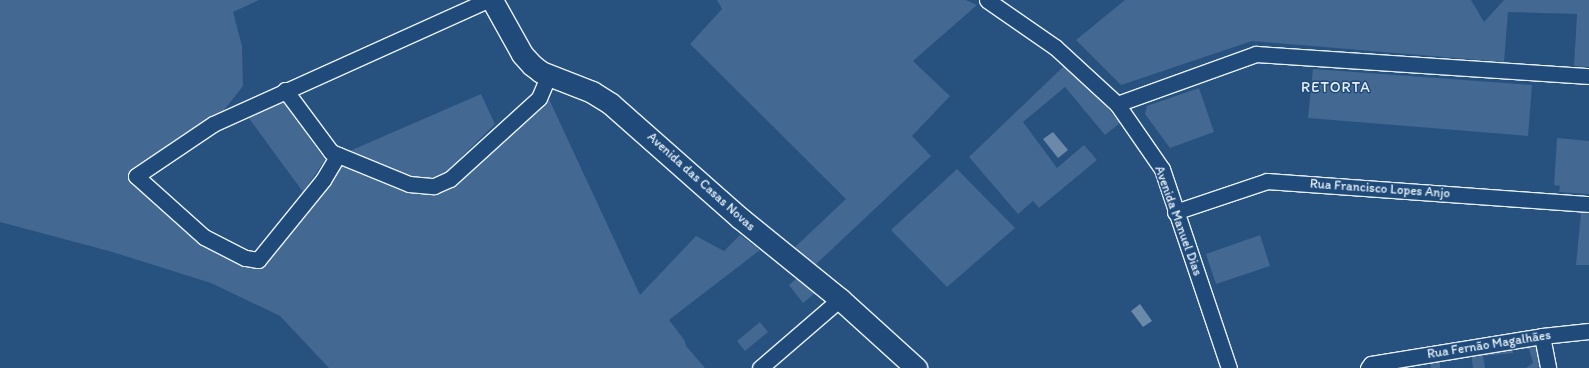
<!DOCTYPE html>
<html>
<head>
<meta charset="utf-8">
<style>
	body { margin:0 }
	#map { position:relative; width:1589px; height:368px; overflow:hidden; background:#27517f; font-family:Itim,sans-serif }
	div>[style] { position:absolute }
	.green>* { inset:0; background:#436891 }
	.water>* { inset:0; background:#6b8aaa }
	.roads { filter:drop-shadow(1px 0 #e8f1f8) drop-shadow(-1px 0 #e8f1f8) drop-shadow(0 1px #e8f1f8) drop-shadow(0 -1px #e8f1f8) }
	.street>* { height:15px; margin:-7.5px; padding:0 7.5px; transform-origin:7.5px; border-radius:7.5px; background:#1f4a7a }
	.secondary>* { height:21px; margin:-10.5px; padding:0 10.5px; transform-origin:10.5px; border-radius:10.5px; background:#1f4a7a }
	span { translate:-50% -50%; white-space:nowrap; text-align:center; line-height:1.15; -webkit-text-stroke:3px #1f4a7a; paint-order:stroke }
	.street-label { font-size:13px; color:#e8f1f8 }
	.quarter-label { font-size:15px; color:#e8f1f8; letter-spacing:1px }
</style>
</head>
<body>
<div id="map">
	<div class="green">
		<i style="clip-path:polygon(0 0,259px 0,233px 12px,242px 46px,243px 86px,213px 124px,136px 176px,204px 237px,258px 260px,338px 155px,409px 184px,454px 176px,548px 97px,640px 295px,696px 236px,724px 251px,740px 235px,760px 250px,669px 320px,685px 341px,686px 346px,705px 368px,329px 368px,280px 316px,211px 283px,109px 251px,0 222px)"></i>
		<i style="clip-path:polygon(717px 0,966px 0,977px 5px,913px 61px,950px 96px,912px 136px,931px 156px,813px 267px,795px 247px,846px 199px,690px 44px,722px 9px)"></i>
		<i style="clip-path:polygon(1125px 0,1471px 0,1484px 22px,1504px 0,1589px 0,1589px 67px,1574px 66px,1577px 14px,1508px 12px,1504px 62px,1252px 41px,1121px 85px,1076px 40px)"></i>
		<i style="clip-path:polygon(1064px 66px,1096px 94px,1120px 123px,1105px 135px,1065px 87px,1023px 122px,1057px 168px,1084px 145px,1097px 160px,1039px 208px,1033px 201px,1018px 214px,969px 157px)"></i>
		<i style="clip-path:polygon(1313px 69px,1532px 85px,1528px 136px,1308px 118px)"></i>
		<i style="clip-path:polygon(1199px 88px,1214px 132px,1170px 148px,1145px 114px,1147px 106px)"></i>
		<i style="clip-path:polygon(481px 94px,495px 124px,445px 173px,431px 178px,409px 176px,345px 153px)"></i>
		<i style="clip-path:polygon(281px 98px,325px 160px,303px 192px,245px 113px)"></i>
		<i style="clip-path:polygon(1557px 138px,1589px 141px,1589px 194px,1559px 192px,1560px 186px,1554px 185px)"></i>
		<i style="clip-path:polygon(957px 169px,1015px 228px,947px 287px,891px 230px)"></i>
		<i style="clip-path:polygon(1581px 213px,1589px 213px,1589px 265px,1576px 265px)"></i>
		<i style="clip-path:polygon(1260px 235px,1270px 266px,1216px 284px,1206px 254px)"></i>
		<i style="clip-path:polygon(797px 278px,815px 293px,803px 303px,789px 285px)"></i>
		<i style="clip-path:polygon(760px 322px,768px 332px,745px 351px,737px 341px)"></i>
		<i style="clip-path:polygon(1528px 344px,1536px 348px,1540px 366px,1537px 368px,1526px 368px,1533px 363px,1529px 349px,1526px 349px,1525px 345px)"></i>
		<i style="clip-path:polygon(1512px 347px,1513px 353px,1483px 356px,1485px 368px,1473px 368px,1471px 353px)"></i>
		<i style="clip-path:polygon(1459px 355px,1459px 360px,1440px 362px,1440px 368px,1431px 368px,1430px 360px)"></i>
	</div>
	<div class="water">
		<i style="clip-path:polygon(1053px 132px,1068px 150px,1058px 158px,1043px 139px)"></i>
		<i style="clip-path:polygon(1140px 304px,1152px 321px,1143px 327px,1131px 311px)"></i>
	</div>
	<div class="roads">
		<div class="street">
			<i style="left:987px;top:0;width:83px;rotate:34.7deg"></i>
			<i style="left:1055px;top:47px;width:84px;rotate:42.6deg"></i>
			<i style="left:1117px;top:104px;width:79px;rotate:55.3deg"></i>
			<i style="left:1162px;top:169px;width:210px;rotate:71.4deg"></i>
			<i style="left:285px;top:90px;width:77px;rotate:53.4deg"></i>
			<i style="left:331px;top:152px;width:84px;rotate:22.3deg"></i>
			<i style="left:409px;top:184px;width:25px;rotate:5deg"></i>
			<i style="left:434px;top:186px;width:17px;rotate:-24deg"></i>
			<i style="left:450px;top:179px;width:120px;rotate:-42.3deg"></i>
			<i style="left:539px;top:98px;width:25px;rotate:-67deg"></i>
			<i style="left:1117px;top:104px;width:148px;rotate:-19.8deg"></i>
			<i style="left:1256px;top:54px;width:334px;rotate:3.8deg"></i>
			<i style="left:338px;top:155px;width:29px;rotate:121deg"></i>
			<i style="left:323px;top:180px;width:103px;rotate:129.1deg"></i>
			<i style="left:258px;top:260px;width:13px;rotate:-171deg"></i>
			<i style="left:245px;top:258px;width:46px;rotate:-152.9deg"></i>
			<i style="left:204px;top:237px;width:91px;rotate:-138.1deg"></i>
			<i style="left:136px;top:176px;width:93px;rotate:-34deg"></i>
			<i style="left:213px;top:124px;width:302px;rotate:-24.3deg"></i>
			<i style="left:1175px;top:212px;width:97px;rotate:-18.6deg"></i>
			<i style="left:1267px;top:181px;width:323px;rotate:4.1deg"></i>
			<i style="left:1542px;top:336px;width:33px;rotate:79deg"></i>
			<i style="left:760px;top:368px;width:106px;rotate:-40.8deg"></i>
			<i style="left:1368px;top:368px;width:5px;rotate:-53deg"></i>
			<i style="left:1371px;top:364px;width:173px;rotate:-9.3deg"></i>
			<i style="left:1542px;top:336px;width:47px;rotate:-6.1deg"></i>
		</div>
		<div class="secondary">
			<i style="left:492px;top:0;width:62px;rotate:60.9deg"></i>
			<i style="left:522px;top:54px;width:15px;rotate:48deg"></i>
			<i style="left:532px;top:65px;width:11px;rotate:38deg"></i>
			<i style="left:541px;top:72px;width:55px;rotate:21.4deg"></i>
			<i style="left:592px;top:92px;width:22px;rotate:32deg"></i>
			<i style="left:611px;top:104px;width:172px;rotate:41.5deg"></i>
			<i style="left:740px;top:218px;width:129px;rotate:39deg"></i>
			<i style="left:840px;top:299px;width:103px;rotate:42.2deg"></i>
		</div>
	</div>
	<div class="street-label">
		<span style="left:701px;top:182px;rotate:42deg">Avenida das Casas Novas</span>
		<span style="left:1380px;top:189px;rotate:4deg">Rua Francisco Lopes Anjo</span>
		<span style="left:1178px;top:221px;rotate:70deg">Avenida Manuel Dias</span>
		<span style="left:1489px;top:345px;rotate:-9deg">Rua Fernão Magalhães</span>
	</div>
	<div class="quarter-label">
		<span style="left:1336px;top:88px">RETORTA</span>
	</div>
</div>
</body>
</html>
